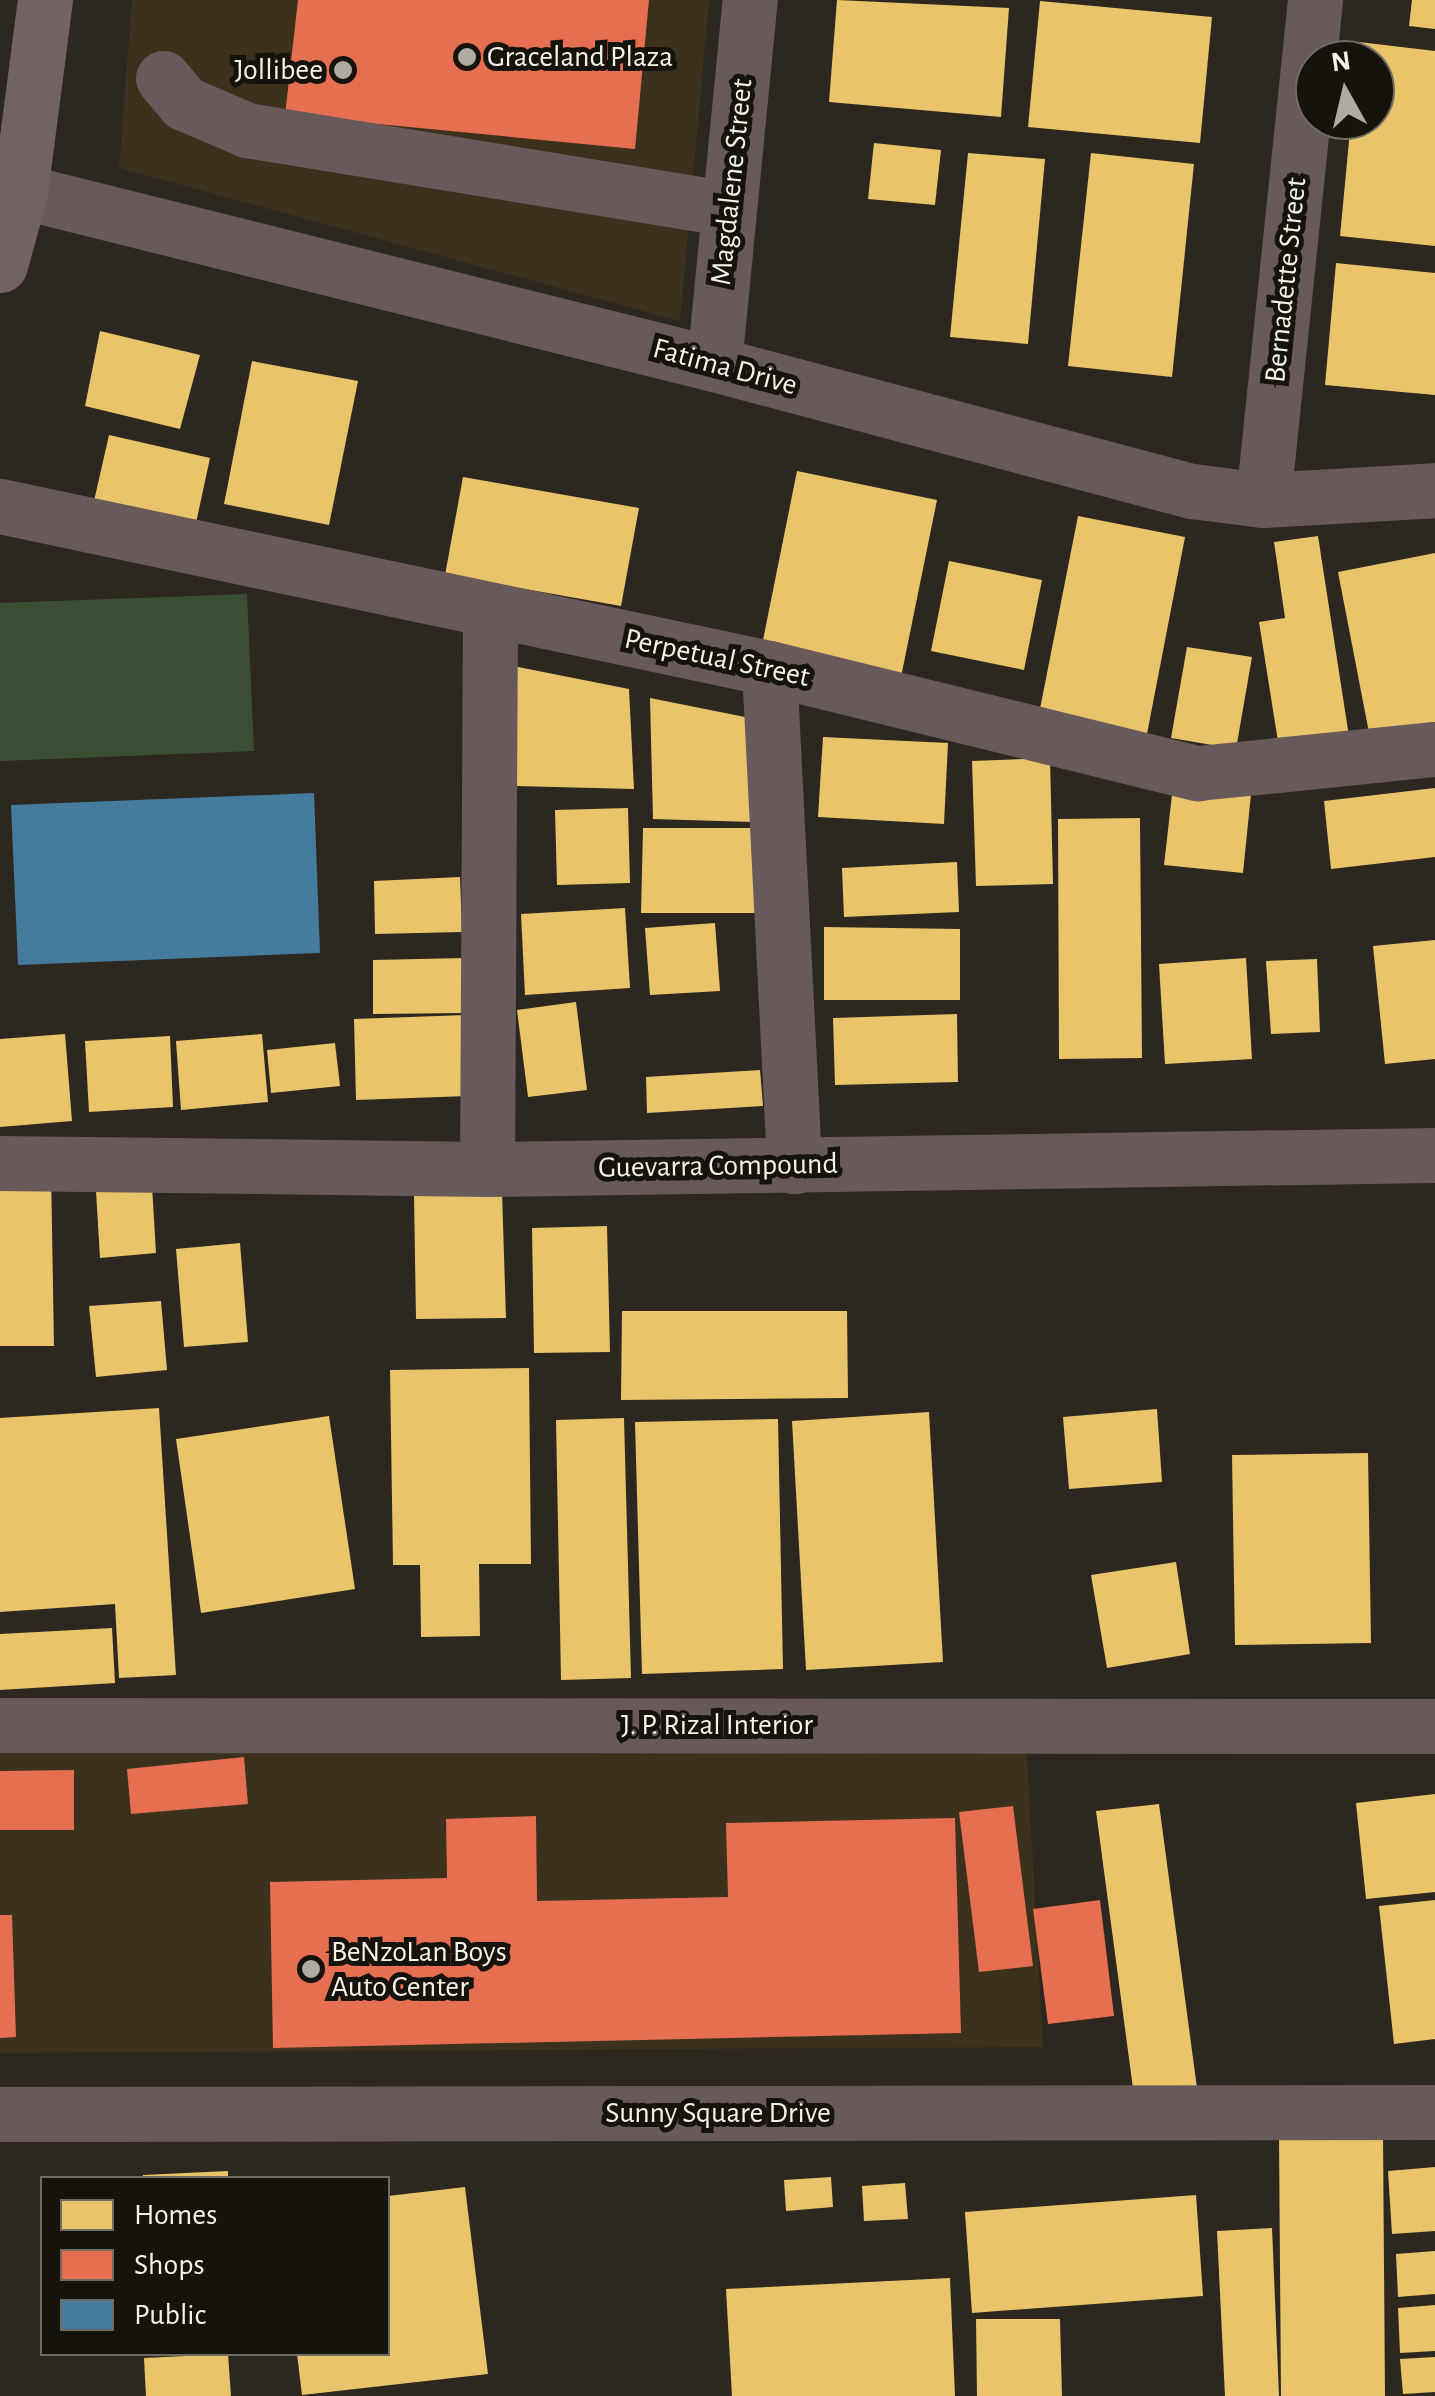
<!DOCTYPE html>
<html>
<head>
<meta charset="utf-8">
<style>
	body { margin:0 }
	#map { position:relative; width:1435px; height:2396px; overflow:hidden; background:#2c2820; font-family:"Alegreya Sans",sans-serif }
	div>[style] { position:absolute }
	.built>* { inset:0; background:#3b311d }
	.green>* { inset:0; background:#3b4e34 }
	.homes>* { inset:0; background:#e9c46a }
	.shops>* { inset:0; background:#e76f51 }
	.public>* { inset:0; background:#457b9d }
	.minor>* { height:55px; margin:-27.5px; padding:0 27.5px; transform-origin:27.5px; border-radius:27.5px; background:#685a5b }
	.major>* { height:55px; margin:-27.5px; padding:0 27.5px; transform-origin:27.5px; border-radius:27.5px; background:#736264 }
	.dots>* { width:28px; height:28px; translate:-50% -50%; box-sizing:border-box; border:5px solid #16130c; border-radius:50% }
	span { translate:-50% -50%; white-space:nowrap; text-align:center; line-height:1.15; -webkit-text-stroke:10px #16130c; paint-order:stroke }
	.poi-label { font-size:30px; color:#f6f1e8 }
	.left { translate:0 -50%; text-align:left }
	.right { translate:-100% -50%; text-align:right }
	.street-label { font-size:30px; color:#f6f1e8 }
	.legend { position:absolute; left:40px; top:2176px; width:350px; height:180px; box-sizing:border-box; background:#16130c; border:2px solid #706c64; margin:0; padding:12px 18px; list-style:none; font-size:30px; color:#f6f1e8 }
	.legend li { display:flex; align-items:center; gap:20px; height:50px }
	.legend b { width:50px; border:2px solid #706c64 }
	.north { position:absolute; left:1295px; top:40px; width:100px; height:100px; box-sizing:border-box; background:#16130c; border:2px solid #706c64; border-radius:50%; rotate:352deg; font-size:28px; font-weight:700; line-height:40px; text-align:center; color:#f6f1e8 }
	.north::after { content:''; display:block; margin:auto; width:35px; height:45px; background:#afaba2; clip-path:polygon(50% 0,100% 100%,50% 72%,0 100%) }
</style>
</head>
<body>
<div id="map">
	<div class="built">
		<i style="clip-path:polygon(132px 0,709px 0,680px 321px,119px 168px)"></i>
		<i style="clip-path:polygon(1026px 1739px,1043px 2047px,0 2053px,0 1750px)"></i>
	</div>
	<div class="green">
		<i style="clip-path:polygon(247px 594px,254px 751px,0 761px,0 603px)"></i>
	</div>
	<div class="homes">
		<i style="clip-path:polygon(837px 0,1009px 8px,1001px 117px,829px 102px)"></i>
		<i style="clip-path:polygon(1412px 0,1435px 0,1435px 29px,1409px 26px)"></i>
		<i style="clip-path:polygon(1040px 1px,1212px 17px,1200px 143px,1028px 127px)"></i>
		<i style="clip-path:polygon(1359px 42px,1435px 51px,1435px 246px,1340px 236px,1351px 120px,1375px 120px,1375px 60px,1357px 60px)"></i>
		<i style="clip-path:polygon(874px 143px,941px 150px,935px 205px,868px 199px)"></i>
		<i style="clip-path:polygon(968px 153px,1045px 159px,1028px 344px,950px 337px)"></i>
		<i style="clip-path:polygon(1091px 153px,1194px 164px,1172px 377px,1068px 366px)"></i>
		<i style="clip-path:polygon(1336px 263px,1435px 273px,1435px 395px,1325px 385px)"></i>
		<i style="clip-path:polygon(100px 331px,200px 355px,180px 429px,85px 406px)"></i>
		<i style="clip-path:polygon(252px 361px,358px 381px,329px 525px,224px 504px)"></i>
		<i style="clip-path:polygon(109px 435px,210px 458px,196px 523px,94px 501px)"></i>
		<i style="clip-path:polygon(797px 471px,937px 500px,900px 682px,760px 655px)"></i>
		<i style="clip-path:polygon(463px 477px,639px 508px,621px 606px,445px 575px)"></i>
		<i style="clip-path:polygon(1078px 516px,1185px 537px,1146px 739px,1038px 719px)"></i>
		<i style="clip-path:polygon(1318px 536px,1350px 743px,1280px 754px,1259px 622px,1285px 618px,1274px 542px)"></i>
		<i style="clip-path:polygon(1435px 553px,1435px 731px,1371px 743px,1338px 572px)"></i>
		<i style="clip-path:polygon(949px 561px,1042px 580px,1024px 670px,931px 651px)"></i>
		<i style="clip-path:polygon(1187px 647px,1252px 657px,1236px 749px,1171px 738px)"></i>
		<i style="clip-path:polygon(513px 666px,629px 689px,634px 789px,515px 786px)"></i>
		<i style="clip-path:polygon(650px 698px,745px 717px,753px 822px,653px 819px)"></i>
		<i style="clip-path:polygon(823px 737px,948px 743px,944px 824px,818px 817px)"></i>
		<i style="clip-path:polygon(1050px 758px,1053px 884px,976px 886px,972px 761px)"></i>
		<i style="clip-path:polygon(1173px 786px,1251px 794px,1243px 873px,1164px 865px)"></i>
		<i style="clip-path:polygon(1435px 788px,1435px 857px,1331px 869px,1324px 801px)"></i>
		<i style="clip-path:polygon(628px 808px,630px 883px,557px 885px,555px 810px)"></i>
		<i style="clip-path:polygon(1140px 818px,1142px 1058px,1059px 1059px,1058px 819px)"></i>
		<i style="clip-path:polygon(643px 828px,760px 828px,759px 913px,641px 913px)"></i>
		<i style="clip-path:polygon(957px 862px,959px 912px,844px 917px,842px 868px)"></i>
		<i style="clip-path:polygon(460px 877px,462px 932px,375px 934px,374px 881px)"></i>
		<i style="clip-path:polygon(625px 908px,630px 988px,525px 995px,521px 914px)"></i>
		<i style="clip-path:polygon(715px 923px,720px 991px,650px 995px,645px 928px)"></i>
		<i style="clip-path:polygon(824px 927px,960px 929px,960px 1000px,824px 1000px)"></i>
		<i style="clip-path:polygon(1435px 940px,1435px 1059px,1385px 1064px,1373px 946px)"></i>
		<i style="clip-path:polygon(464px 958px,465px 1013px,373px 1014px,373px 960px)"></i>
		<i style="clip-path:polygon(1246px 958px,1252px 1059px,1165px 1064px,1159px 964px)"></i>
		<i style="clip-path:polygon(1317px 959px,1320px 1032px,1271px 1034px,1266px 961px)"></i>
		<i style="clip-path:polygon(576px 1002px,587px 1090px,528px 1097px,517px 1010px)"></i>
		<i style="clip-path:polygon(957px 1014px,958px 1082px,835px 1085px,833px 1018px)"></i>
		<i style="clip-path:polygon(466px 1015px,468px 1096px,356px 1100px,354px 1019px)"></i>
		<i style="clip-path:polygon(65px 1034px,72px 1121px,0 1127px,0 1039px)"></i>
		<i style="clip-path:polygon(262px 1034px,268px 1102px,181px 1110px,176px 1041px)"></i>
		<i style="clip-path:polygon(170px 1036px,173px 1107px,89px 1112px,85px 1041px)"></i>
		<i style="clip-path:polygon(335px 1043px,340px 1086px,271px 1093px,267px 1050px)"></i>
		<i style="clip-path:polygon(760px 1070px,763px 1106px,647px 1113px,646px 1077px)"></i>
		<i style="clip-path:polygon(51px 1169px,54px 1346px,0 1346px,0 1170px)"></i>
		<i style="clip-path:polygon(152px 1185px,156px 1253px,100px 1258px,96px 1191px)"></i>
		<i style="clip-path:polygon(502px 1192px,506px 1318px,416px 1319px,414px 1195px)"></i>
		<i style="clip-path:polygon(607px 1226px,610px 1352px,534px 1353px,532px 1228px)"></i>
		<i style="clip-path:polygon(240px 1243px,248px 1342px,184px 1347px,176px 1249px)"></i>
		<i style="clip-path:polygon(161px 1301px,167px 1370px,96px 1377px,89px 1306px)"></i>
		<i style="clip-path:polygon(622px 1311px,847px 1311px,848px 1398px,621px 1400px)"></i>
		<i style="clip-path:polygon(529px 1368px,531px 1564px,479px 1564px,480px 1636px,421px 1637px,420px 1565px,393px 1565px,390px 1370px)"></i>
		<i style="clip-path:polygon(159px 1408px,176px 1675px,119px 1678px,115px 1604px,0 1612px,0 1418px)"></i>
		<i style="clip-path:polygon(1157px 1409px,1162px 1482px,1069px 1489px,1063px 1417px)"></i>
		<i style="clip-path:polygon(929px 1412px,943px 1662px,806px 1670px,792px 1421px)"></i>
		<i style="clip-path:polygon(329px 1416px,355px 1589px,201px 1613px,176px 1439px)"></i>
		<i style="clip-path:polygon(624px 1418px,631px 1678px,561px 1680px,556px 1420px)"></i>
		<i style="clip-path:polygon(778px 1419px,783px 1669px,642px 1674px,635px 1422px)"></i>
		<i style="clip-path:polygon(1368px 1453px,1371px 1643px,1235px 1645px,1232px 1455px)"></i>
		<i style="clip-path:polygon(1176px 1562px,1190px 1654px,1107px 1668px,1091px 1575px)"></i>
		<i style="clip-path:polygon(112px 1628px,115px 1683px,0 1690px,0 1634px)"></i>
		<i style="clip-path:polygon(1435px 1794px,1435px 1892px,1366px 1899px,1356px 1803px)"></i>
		<i style="clip-path:polygon(1159px 1804px,1197px 2088px,1134px 2096px,1096px 1811px)"></i>
		<i style="clip-path:polygon(1435px 1900px,1435px 2039px,1394px 2044px,1379px 1906px)"></i>
		<i style="clip-path:polygon(1383px 2136px,1385px 2396px,1281px 2396px,1279px 2137px)"></i>
		<i style="clip-path:polygon(1435px 2167px,1435px 2231px,1392px 2234px,1388px 2171px)"></i>
		<i style="clip-path:polygon(228px 2171px,228px 2178px,143px 2178px,143px 2175px)"></i>
		<i style="clip-path:polygon(831px 2177px,833px 2207px,786px 2211px,784px 2180px)"></i>
		<i style="clip-path:polygon(905px 2183px,908px 2219px,864px 2221px,862px 2186px)"></i>
		<i style="clip-path:polygon(465px 2187px,488px 2374px,302px 2395px,297px 2354px,388px 2354px,388px 2196px)"></i>
		<i style="clip-path:polygon(1196px 2195px,1203px 2296px,972px 2313px,965px 2212px)"></i>
		<i style="clip-path:polygon(1272px 2228px,1279px 2396px,1225px 2396px,1217px 2231px)"></i>
		<i style="clip-path:polygon(1435px 2251px,1435px 2294px,1398px 2297px,1396px 2254px)"></i>
		<i style="clip-path:polygon(950px 2278px,955px 2396px,732px 2396px,726px 2289px)"></i>
		<i style="clip-path:polygon(1435px 2305px,1435px 2351px,1400px 2353px,1398px 2308px)"></i>
		<i style="clip-path:polygon(976px 2319px,1060px 2319px,1062px 2396px,977px 2396px)"></i>
		<i style="clip-path:polygon(228px 2354px,231px 2396px,146px 2396px,144px 2358px)"></i>
		<i style="clip-path:polygon(1435px 2357px,1435px 2392px,1403px 2394px,1400px 2359px)"></i>
	</div>
	<div class="shops">
		<i style="clip-path:polygon(298px 0,649px 0,635px 149px,285px 115px)"></i>
		<i style="clip-path:polygon(244px 1757px,248px 1804px,131px 1814px,127px 1769px)"></i>
		<i style="clip-path:polygon(74px 1770px,74px 1830px,0 1830px,0 1771px)"></i>
		<i style="clip-path:polygon(1013px 1806px,1033px 1966px,979px 1972px,959px 1812px)"></i>
		<i style="clip-path:polygon(536px 1816px,537px 1901px,728px 1897px,726px 1823px,955px 1818px,961px 2033px,273px 2048px,270px 1882px,447px 1878px,446px 1819px)"></i>
		<i style="clip-path:polygon(1100px 1900px,1114px 2016px,1048px 2024px,1033px 1909px)"></i>
		<i style="clip-path:polygon(0 1915px,12px 1915px,16px 2037px,0 2038px)"></i>
	</div>
	<div class="public">
		<i style="clip-path:polygon(314px 793px,320px 953px,18px 965px,11px 805px)"></i>
	</div>
	<div class="minor">
		<i style="left:163px;top:78px;width:33px;rotate:50deg"></i>
		<i style="left:184px;top:103px;width:69px;rotate:23.2deg"></i>
		<i style="left:247px;top:130px;width:487px;rotate:9.3deg"></i>
		<i style="left:0;top:186px;width:736px;rotate:14deg"></i>
		<i style="left:714px;top:364px;width:495px;rotate:14.9deg"></i>
		<i style="left:1192px;top:491px;width:72px;rotate:7.2deg"></i>
		<i style="left:1263px;top:500px;width:172px;rotate:-3.3deg"></i>
		<i style="left:714px;top:364px;width:366px;rotate:-84.4deg"></i>
		<i style="left:1263px;top:500px;width:503px;rotate:-84.06deg"></i>
		<i style="left:0;top:506px;width:786px;rotate:11.9deg"></i>
		<i style="left:769px;top:668px;width:442px;rotate:13.8deg"></i>
		<i style="left:1198px;top:773px;width:238px;rotate:-5.8deg"></i>
		<i style="left:769px;top:668px;width:499px;rotate:87.1deg"></i>
		<i style="left:0;top:1163px;width:487px;rotate:0.7deg"></i>
		<i style="left:487px;top:1169px;width:948px;rotate:-0.85deg"></i>
		<i style="left:487px;top:1169px;width:558px;rotate:-89.69deg"></i>
		<i style="left:0;top:1725px;width:1435px;rotate:0.04deg"></i>
		<i style="left:0;top:2114px;width:1435px;rotate:-0.08deg"></i>
	</div>
	<div class="major">
		<i style="left:0;top:265px;width:76px;rotate:-74.7deg"></i>
		<i style="left:20px;top:192px;width:194px;rotate:-82.6deg"></i>
	</div>
	<div class="dots">
		<i style="left:467px;top:57px;background:#afaba2"></i>
		<i style="left:343px;top:70px;background:#afaba2"></i>
		<i style="left:311px;top:1969px;background:#afaba2"></i>
	</div>
	<div class="poi-label">
		<span class="left" style="left:487px;top:57px">Graceland Plaza</span>
		<span class="right" style="left:323px;top:70px">Jollibee</span>
		<span class="left" style="left:331px;top:1969px">BeNzoLan Boys<br>Auto Center</span>
	</div>
	<div class="street-label">
		<span style="left:732px;top:182px;rotate:-84deg">Magdalene Street</span>
		<span style="left:1286px;top:280px;rotate:-84deg">Bernadette Street</span>
		<span style="left:725px;top:367px;rotate:15deg">Fatima Drive</span>
		<span style="left:717px;top:658px;rotate:12deg">Perpetual Street</span>
		<span style="left:718px;top:1166px;rotate:-1deg">Guevarra Compound</span>
		<span style="left:717px;top:1725px">J. P. Rizal Interior</span>
		<span style="left:718px;top:2113px">Sunny Square Drive</span>
	</div>
	<ul class="legend">
	<li><b style="height:28px;background:#e9c46a"></b>Homes</li>
	<li><b style="height:28px;background:#e76f51"></b>Shops</li>
	<li><b style="height:28px;background:#457b9d"></b>Public</li>
	</ul>
	<div class="north">N</div>
</div>
</body>
</html>
